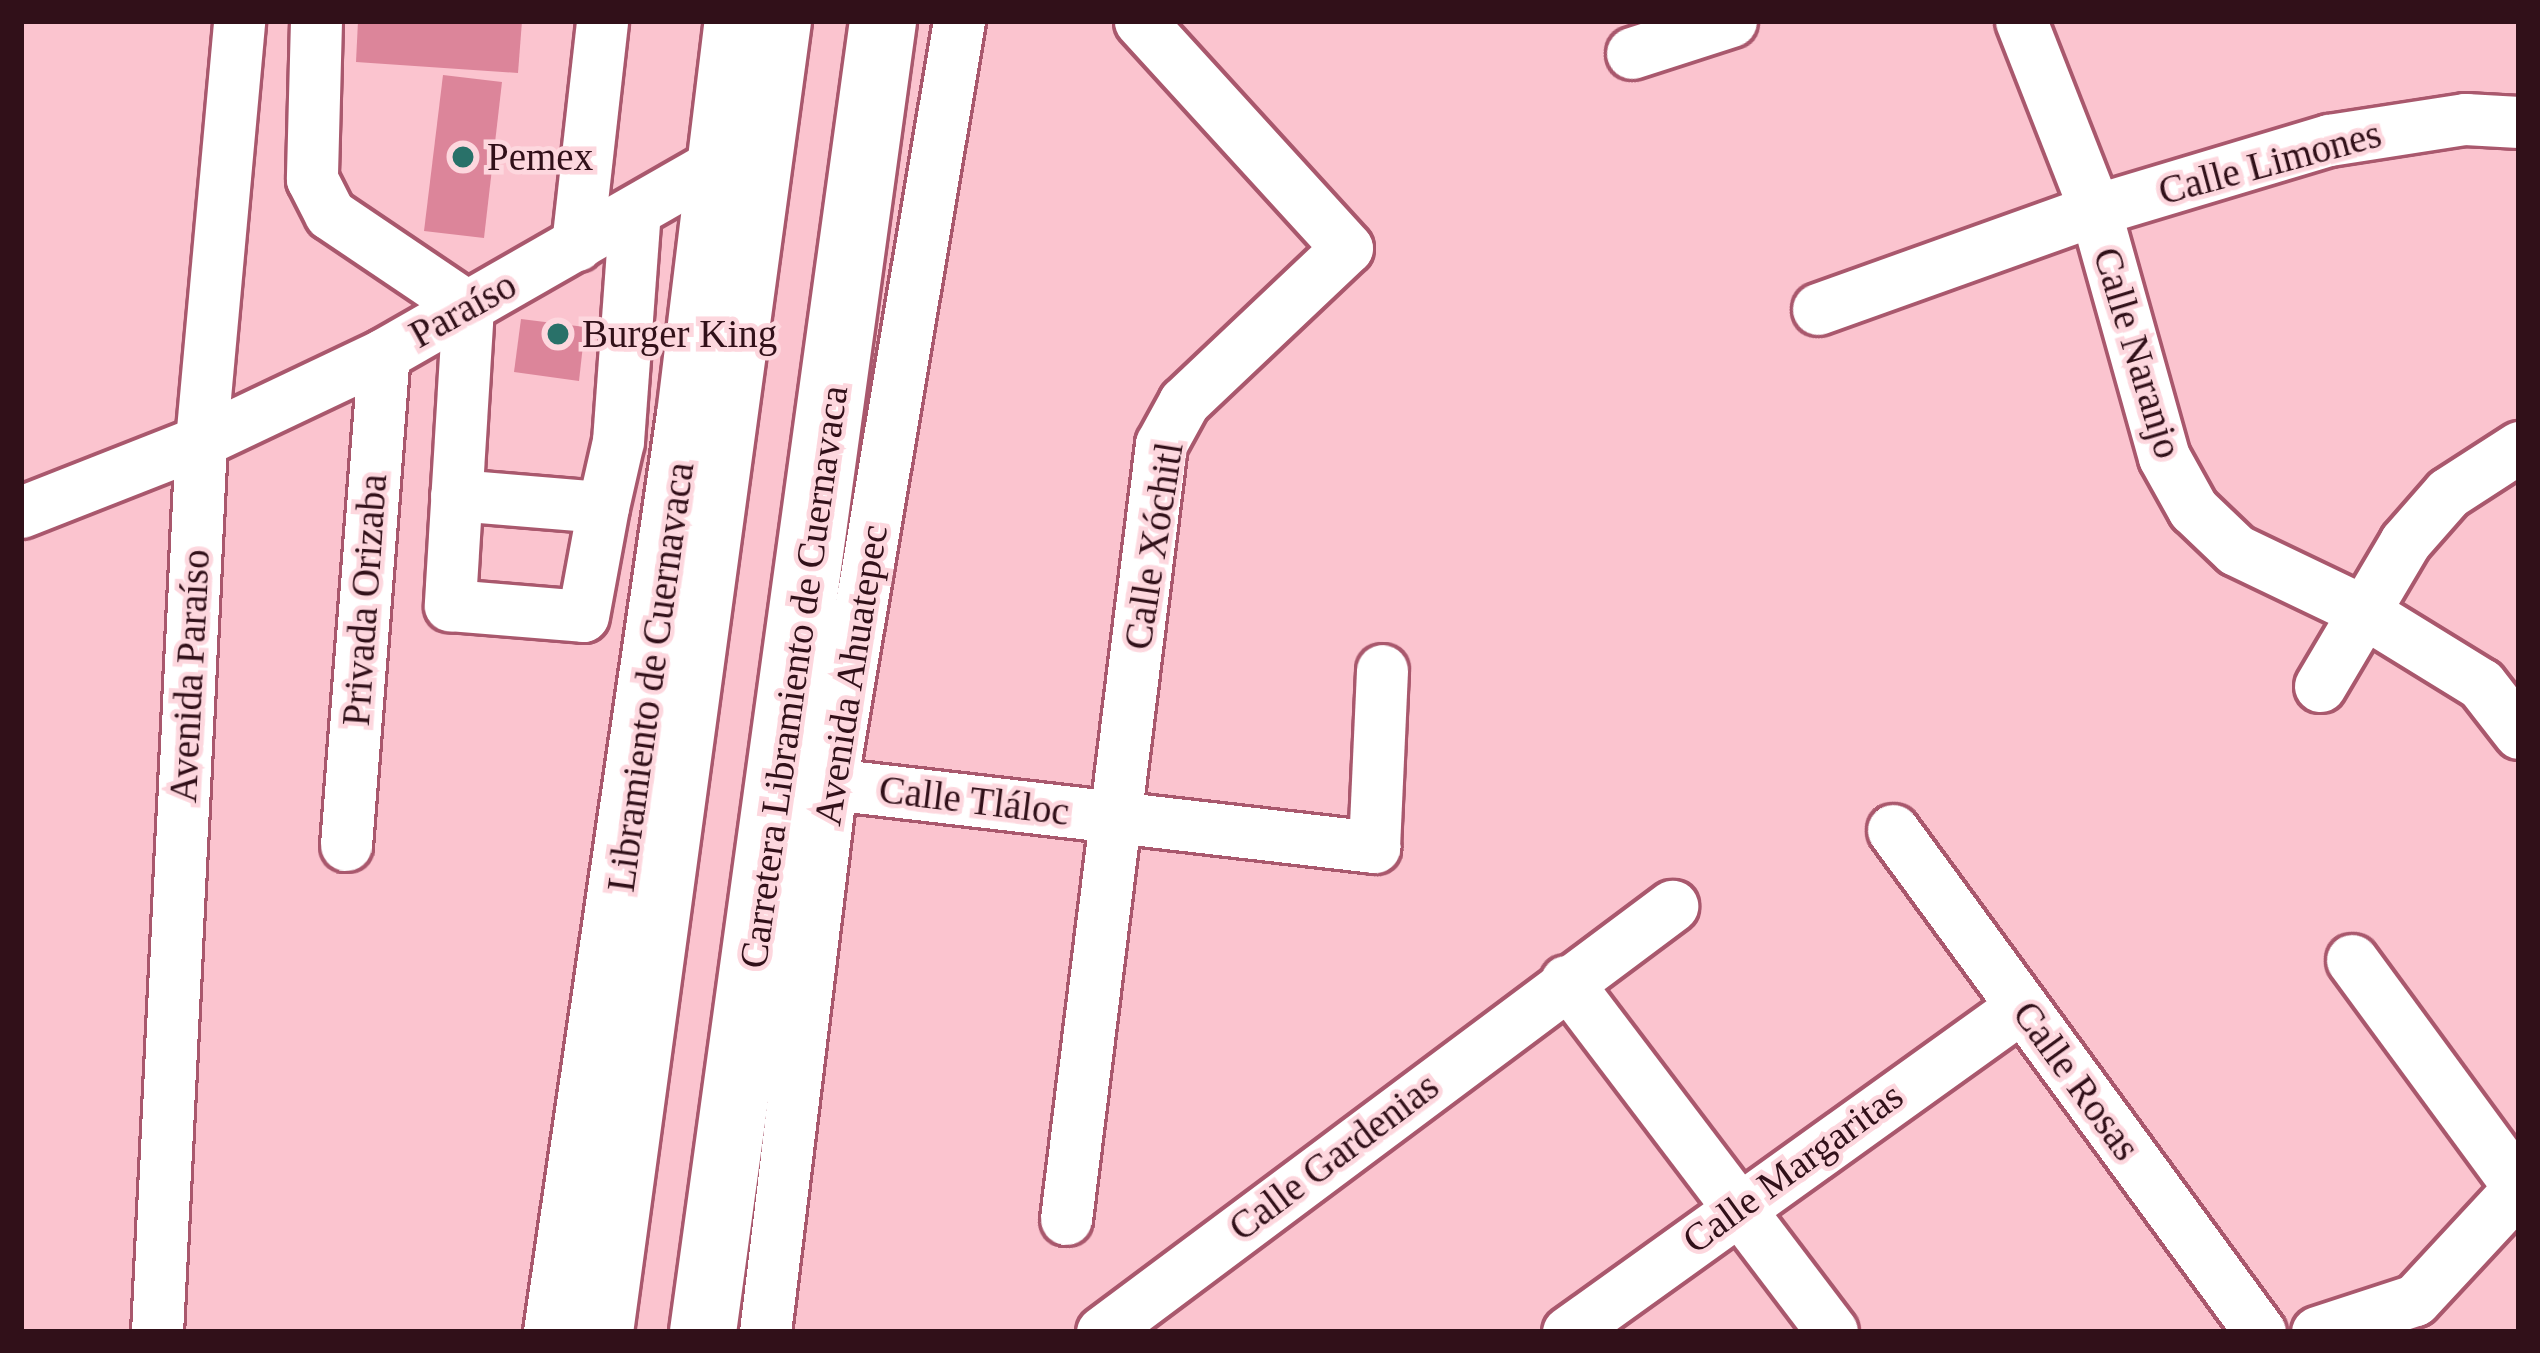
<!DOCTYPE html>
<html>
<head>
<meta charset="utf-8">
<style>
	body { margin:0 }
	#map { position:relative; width:2540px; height:1353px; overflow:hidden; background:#fbc4cf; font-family:"Times New Roman",serif }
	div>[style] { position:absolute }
	.building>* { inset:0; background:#dc859a }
	.roads { filter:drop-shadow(3px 0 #a9586d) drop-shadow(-3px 0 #a9586d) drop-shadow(0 3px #a9586d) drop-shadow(0 -3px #a9586d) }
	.minor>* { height:51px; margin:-25.5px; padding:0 25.5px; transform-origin:25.5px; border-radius:25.5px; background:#fff }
	.major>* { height:63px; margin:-31.5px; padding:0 31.5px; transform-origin:31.5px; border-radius:31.5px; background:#fff }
	.highway>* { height:66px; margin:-33px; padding:0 33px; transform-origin:33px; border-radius:33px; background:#fff }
	.dots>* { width:33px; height:33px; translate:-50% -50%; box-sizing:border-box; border:6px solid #fdd7de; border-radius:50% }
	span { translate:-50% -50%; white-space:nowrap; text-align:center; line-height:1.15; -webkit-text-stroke:9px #fdd7de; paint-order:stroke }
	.poi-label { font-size:39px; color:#311019 }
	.left { translate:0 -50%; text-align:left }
	.street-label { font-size:39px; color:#311019 }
	.frame { position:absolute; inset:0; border:24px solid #311019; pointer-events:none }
</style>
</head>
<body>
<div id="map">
	<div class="building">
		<i style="clip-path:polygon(358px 21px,522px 21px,518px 73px,356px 62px)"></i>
		<i style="clip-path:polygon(443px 75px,502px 82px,484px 238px,424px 231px)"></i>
		<i style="clip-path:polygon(521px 319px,585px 327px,579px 381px,514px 372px)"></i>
	</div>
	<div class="roads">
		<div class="minor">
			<i style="left:316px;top:21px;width:158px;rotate:91.5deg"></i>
			<i style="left:312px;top:179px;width:39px;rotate:63deg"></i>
			<i style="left:330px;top:214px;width:166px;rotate:34deg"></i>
			<i style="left:468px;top:307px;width:299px;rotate:93.5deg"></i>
			<i style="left:450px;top:605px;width:133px;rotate:4.7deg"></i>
			<i style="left:583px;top:616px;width:111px;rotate:-79.6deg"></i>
			<i style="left:2021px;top:21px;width:203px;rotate:68.6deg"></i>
			<i style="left:2095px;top:210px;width:256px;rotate:74.4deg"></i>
			<i style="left:2164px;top:457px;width:60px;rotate:60.9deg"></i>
			<i style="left:2193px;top:509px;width:59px;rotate:43.6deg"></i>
			<i style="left:2236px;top:550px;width:136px;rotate:25.6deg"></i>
			<i style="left:2359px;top:609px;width:143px;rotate:31.6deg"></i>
			<i style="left:2481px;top:684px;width:62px;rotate:52.2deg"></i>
			<i style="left:1632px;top:53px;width:104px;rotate:-17.9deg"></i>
			<i style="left:577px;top:245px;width:225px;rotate:-83.6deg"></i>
			<i style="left:1818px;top:309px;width:294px;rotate:-19.7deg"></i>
			<i style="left:2095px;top:210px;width:244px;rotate:-16.7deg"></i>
			<i style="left:2329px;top:140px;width:138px;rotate:-8.8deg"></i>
			<i style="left:2465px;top:119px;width:54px;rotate:3.2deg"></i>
			<i style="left:456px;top:495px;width:147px;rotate:4.7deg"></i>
			<i style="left:603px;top:507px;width:68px;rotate:-77.2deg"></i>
			<i style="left:618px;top:441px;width:230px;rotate:-85.8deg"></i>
			<i style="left:21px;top:512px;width:193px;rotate:-21.5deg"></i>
			<i style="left:201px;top:441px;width:203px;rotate:-25.4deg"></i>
			<i style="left:384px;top:354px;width:384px;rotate:-29.8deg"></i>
			<i style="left:2320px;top:686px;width:167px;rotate:-59.4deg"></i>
			<i style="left:2405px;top:542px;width:65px;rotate:-48.7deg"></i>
			<i style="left:2448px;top:493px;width:85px;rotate:-32.9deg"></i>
			<i style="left:831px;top:784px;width:547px;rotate:6.62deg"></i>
			<i style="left:1374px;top:847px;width:177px;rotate:-87.4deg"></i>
			<i style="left:1893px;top:830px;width:622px;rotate:53.83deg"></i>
			<i style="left:346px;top:845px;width:492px;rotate:-85.6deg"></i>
			<i style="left:2352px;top:960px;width:282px;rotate:53.7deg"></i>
			<i style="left:1566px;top:981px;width:440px;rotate:52.8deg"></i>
			<i style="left:1066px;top:1219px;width:781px;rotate:-83.01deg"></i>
			<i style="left:1161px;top:444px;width:48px;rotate:-61.3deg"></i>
			<i style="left:1184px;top:402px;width:224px;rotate:-43.4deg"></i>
			<i style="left:1347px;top:248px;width:307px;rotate:-132.4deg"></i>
			<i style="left:157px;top:1332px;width:892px;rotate:-87.17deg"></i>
			<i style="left:201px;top:441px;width:422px;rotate:-84.8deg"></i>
			<i style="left:765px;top:1332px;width:552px;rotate:-83.13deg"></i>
			<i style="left:831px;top:784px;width:774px;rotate:-80.48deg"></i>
			<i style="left:1102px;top:1332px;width:712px;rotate:-36.77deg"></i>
			<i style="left:1568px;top:1332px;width:558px;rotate:-35.66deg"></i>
			<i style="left:2317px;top:1332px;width:103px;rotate:-18.1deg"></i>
			<i style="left:2415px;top:1300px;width:153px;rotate:-47.1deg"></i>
		</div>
		<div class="major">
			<i style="left:555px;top:1332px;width:927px;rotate:-81.75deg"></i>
			<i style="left:688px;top:415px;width:397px;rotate:-83.1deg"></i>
		</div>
		<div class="highway">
			<i style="left:600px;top:1332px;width:1323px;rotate:-82.27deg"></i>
			<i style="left:703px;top:1332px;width:1323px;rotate:-82.18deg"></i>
		</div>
	</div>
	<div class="dots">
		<i style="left:463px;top:157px;background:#297169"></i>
		<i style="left:558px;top:334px;background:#297169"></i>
	</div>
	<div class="poi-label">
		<span class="left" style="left:487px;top:157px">Pemex</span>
		<span class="left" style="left:582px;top:334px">Burger King</span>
	</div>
	<div class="street-label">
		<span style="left:2270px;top:163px;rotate:-15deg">Calle Limones</span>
		<span style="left:463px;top:310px;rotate:-29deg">Paraíso</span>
		<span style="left:2137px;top:353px;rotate:73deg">Calle Naranjo</span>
		<span style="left:1154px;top:546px;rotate:-81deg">Calle Xóchitl</span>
		<span style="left:365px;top:600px;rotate:-86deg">Privada Orizaba</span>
		<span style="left:851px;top:675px;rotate:-81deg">Avenida Ahuatepec</span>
		<span style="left:190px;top:676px;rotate:-87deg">Avenida Paraíso</span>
		<span style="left:651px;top:677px;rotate:-82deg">Libramiento de Cuernavaca</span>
		<span style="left:794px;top:677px;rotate:-82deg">Carretera Libramiento de Cuernavaca</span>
		<span style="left:974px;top:801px;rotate:7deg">Calle Tláloc</span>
		<span style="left:2076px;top:1081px;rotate:54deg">Calle Rosas</span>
		<span style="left:1334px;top:1157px;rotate:-37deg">Calle Gardenias</span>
		<span style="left:1793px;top:1168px;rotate:-36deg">Calle Margaritas</span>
	</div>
	<div class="frame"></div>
</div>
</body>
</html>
